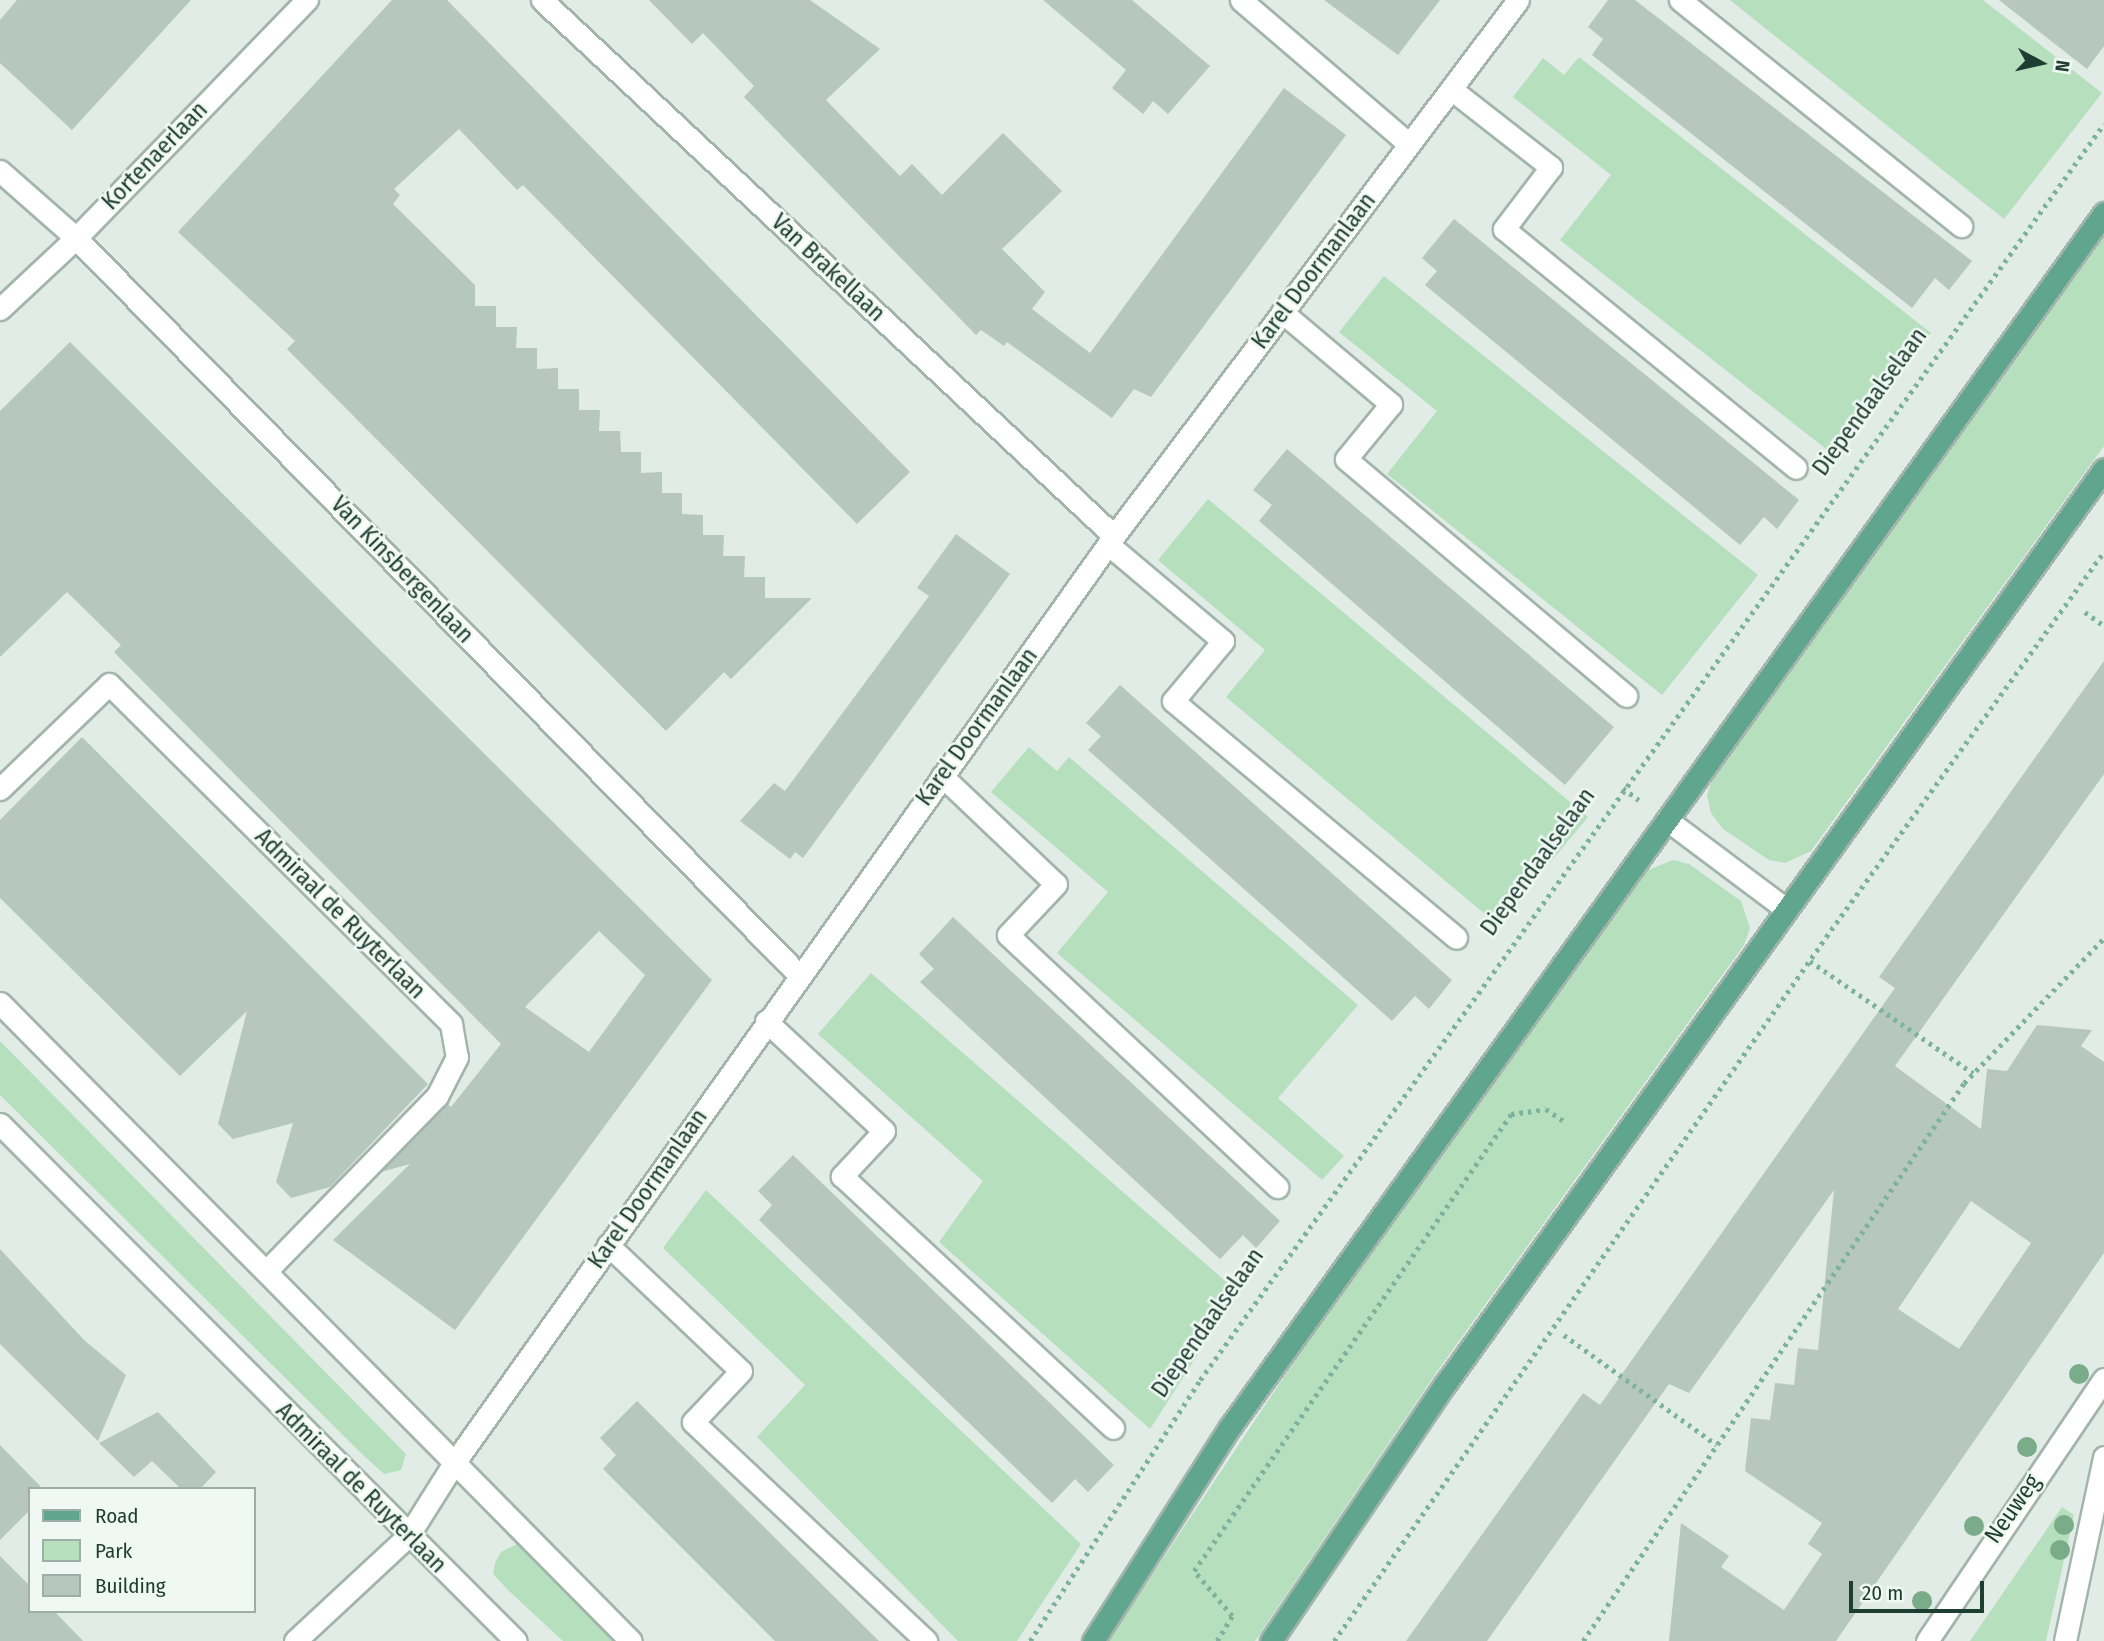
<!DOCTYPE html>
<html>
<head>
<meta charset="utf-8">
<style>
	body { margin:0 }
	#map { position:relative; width:2104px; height:1641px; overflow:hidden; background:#e0ece5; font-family:"Fira Sans Condensed",sans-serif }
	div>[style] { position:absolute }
	.green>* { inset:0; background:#b6dfbe }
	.building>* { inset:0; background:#b5c7be }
	.path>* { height:4.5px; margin-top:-2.25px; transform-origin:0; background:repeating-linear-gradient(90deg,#7db29d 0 3.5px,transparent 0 8.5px) }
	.roads { filter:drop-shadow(2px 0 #a2b4ac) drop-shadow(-2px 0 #a2b4ac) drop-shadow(0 2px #a2b4ac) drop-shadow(0 -2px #a2b4ac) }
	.service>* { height:21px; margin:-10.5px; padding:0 10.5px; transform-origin:10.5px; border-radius:10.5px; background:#fff }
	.minor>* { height:21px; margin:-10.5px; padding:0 10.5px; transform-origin:10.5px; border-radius:10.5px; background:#fff }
	.primary>* { height:21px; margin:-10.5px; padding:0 10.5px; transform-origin:10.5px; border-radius:10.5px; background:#60a58d }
	.trees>* { width:20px; height:20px; margin:-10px; border-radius:50%; background:#7aac89 }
	span { translate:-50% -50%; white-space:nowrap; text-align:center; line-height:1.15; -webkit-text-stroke:5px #f0f8f4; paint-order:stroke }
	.street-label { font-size:24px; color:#1f3e33 }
	.legend { position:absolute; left:28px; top:1487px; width:228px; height:126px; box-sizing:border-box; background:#f0f8f4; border:2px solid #9caea7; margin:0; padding:9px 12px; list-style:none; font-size:21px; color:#1f3e33 }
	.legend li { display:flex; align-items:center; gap:14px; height:35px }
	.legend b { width:35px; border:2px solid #9caea7 }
	.north { position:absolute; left:2006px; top:28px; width:70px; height:70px; -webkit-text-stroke:5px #f0f8f4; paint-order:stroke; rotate:98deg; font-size:19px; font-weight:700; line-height:28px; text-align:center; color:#1f3e33 }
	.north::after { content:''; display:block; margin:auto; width:24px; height:32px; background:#1f3e33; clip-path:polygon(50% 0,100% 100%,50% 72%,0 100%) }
	.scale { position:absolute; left:1849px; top:1581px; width:135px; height:32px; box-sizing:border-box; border:4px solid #1f3e33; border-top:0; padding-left:9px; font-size:21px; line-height:24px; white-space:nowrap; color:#1f3e33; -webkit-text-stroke:5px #f0f8f4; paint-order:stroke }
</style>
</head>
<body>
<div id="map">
	<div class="green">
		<i style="clip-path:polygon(1730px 0,1983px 0,2102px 93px,2004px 219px)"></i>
		<i style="clip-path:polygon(1579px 57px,1931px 333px,1835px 456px,1560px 240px,1611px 175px,1513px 97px,1543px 58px,1564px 75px)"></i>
		<i style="clip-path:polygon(2104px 236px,2104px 446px,1811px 851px,1785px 863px,1769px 860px,1723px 829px,1711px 813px,1707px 795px,1713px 777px)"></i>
		<i style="clip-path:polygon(1384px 276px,1758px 575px,1662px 695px,1387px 474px,1437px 411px,1339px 332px)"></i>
		<i style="clip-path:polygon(1208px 499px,1588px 817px,1498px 925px,1226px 697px,1265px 650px,1158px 560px)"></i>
		<i style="clip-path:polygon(1029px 747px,1057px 771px,1069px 757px,1358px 1005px,1278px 1098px,1344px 1156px,1322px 1180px,1057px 953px,1108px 892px,991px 792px)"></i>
		<i style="clip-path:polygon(1673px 860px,1689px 864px,1741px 901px,1750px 928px,1744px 945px,1436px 1373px,1255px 1641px,1108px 1641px,1333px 1303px,1646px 871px)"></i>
		<i style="clip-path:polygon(871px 973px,1238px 1292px,1150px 1429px,939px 1242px,983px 1181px,818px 1034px)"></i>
		<i style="clip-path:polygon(0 1041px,406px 1454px,401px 1470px,384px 1474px,362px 1454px,0 1095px)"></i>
		<i style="clip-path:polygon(706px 1190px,1081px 1544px,1017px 1641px,958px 1641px,757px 1437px,805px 1385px,663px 1248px)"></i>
		<i style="clip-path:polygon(2062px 1507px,2074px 1515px,2046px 1641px,1970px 1641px)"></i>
		<i style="clip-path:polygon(519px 1543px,615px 1641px,563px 1641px,510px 1592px,493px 1574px,495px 1563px,501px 1552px)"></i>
	</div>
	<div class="building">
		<i style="clip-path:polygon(17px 0,191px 0,72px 130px,0 63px,0 20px)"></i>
		<i style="clip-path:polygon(392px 0,447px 0,910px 472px,857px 524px,523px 185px,517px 190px,459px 129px,394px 189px,400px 195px,393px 204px,475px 285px,475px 306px,496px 306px,496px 327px,517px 327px,516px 348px,537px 348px,537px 369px,558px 368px,558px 389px,579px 389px,579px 410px,600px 410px,599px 431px,620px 431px,621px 452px,641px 452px,641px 473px,662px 472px,662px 493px,682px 493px,682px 514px,703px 515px,703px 535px,724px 535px,723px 556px,745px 556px,744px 577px,765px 577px,765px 598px,812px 598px,731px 679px,724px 672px,666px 731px,287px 349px,295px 341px,178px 232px)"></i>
		<i style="clip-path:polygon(649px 0,810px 0,880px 49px,826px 100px,900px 176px,912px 164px,942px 195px,1003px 133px,1062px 191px,1002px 249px,1045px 292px,1032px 309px,1090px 353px,1284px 88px,1346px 135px,1151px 397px,1134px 389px,1112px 418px,1007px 342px,1004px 346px,981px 330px,976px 335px,744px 97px,754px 86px,703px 33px,692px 44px)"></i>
		<i style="clip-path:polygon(1043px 0,1132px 0,1210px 66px,1168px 114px,1153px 101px,1143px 114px,1112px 88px,1126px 70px)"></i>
		<i style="clip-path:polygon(1324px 0,1440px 0,1398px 55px)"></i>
		<i style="clip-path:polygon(1608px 0,1635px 0,1972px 261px,1949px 290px,1935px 278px,1912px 308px,1592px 55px,1603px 39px,1588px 27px)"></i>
		<i style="clip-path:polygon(1999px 0,2104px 0,2104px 46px,2087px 69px)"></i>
		<i style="clip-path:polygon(1454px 219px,1799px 500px,1777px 529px,1764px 517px,1740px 545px,1425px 285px,1437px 271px,1422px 258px)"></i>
		<i style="clip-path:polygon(evenodd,70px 342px,712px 980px,455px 1330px,333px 1240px,410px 1164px,381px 1172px,448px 1104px,451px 1107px,501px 1044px,114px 652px,121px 645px,67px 592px,0 657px,0 411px,70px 342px,599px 931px,645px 975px,589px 1052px,525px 1007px,599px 931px)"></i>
		<i style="clip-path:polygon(1287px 449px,1614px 727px,1565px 785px,1259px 521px,1272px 505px,1253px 490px)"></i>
		<i style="clip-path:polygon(956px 534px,1010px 574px,803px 858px,795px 852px,790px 859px,740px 821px,774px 783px,785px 791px,929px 596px,917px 588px)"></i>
		<i style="clip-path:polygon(evenodd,2104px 661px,2104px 774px,1895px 1066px,1981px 1129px,1987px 1069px,2007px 1071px,2037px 1025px,2092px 1030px,2081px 1046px,2104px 1062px,2104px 1253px,1836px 1641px,1669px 1641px,1681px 1523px,1729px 1556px,1721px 1567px,1784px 1610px,1822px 1554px,1808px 1544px,1822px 1523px,1745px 1471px,1751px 1418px,1770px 1420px,1775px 1383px,1794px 1385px,1798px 1348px,1818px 1350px,1834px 1190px,1689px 1393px,1669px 1384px,1487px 1641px,1406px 1641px,1583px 1393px,1600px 1405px,1895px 988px,1879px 977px,2104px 661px,1971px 1201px,2031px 1243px,1959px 1349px,1898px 1309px,1971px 1201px)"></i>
		<i style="clip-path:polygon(1120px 685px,1452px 980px,1429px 1009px,1415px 996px,1392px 1021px,1088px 750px,1101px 736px,1086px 723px)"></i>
		<i style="clip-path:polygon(82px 737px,428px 1084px,330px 1187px,291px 1198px,276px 1182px,293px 1123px,233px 1139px,218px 1124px,247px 1011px,180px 1076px,0 898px,0 820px)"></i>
		<i style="clip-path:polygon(953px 917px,1280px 1221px,1256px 1248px,1243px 1235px,1220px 1259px,920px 982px,934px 969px,919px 954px)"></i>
		<i style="clip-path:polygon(793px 1155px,1114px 1465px,1088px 1492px,1075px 1479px,1052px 1503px,759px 1220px,772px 1205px,758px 1191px)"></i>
		<i style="clip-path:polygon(0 1249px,84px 1340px,126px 1375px,98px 1441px,0 1344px)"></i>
		<i style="clip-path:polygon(637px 1401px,879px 1641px,775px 1641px,603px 1469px,616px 1455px,600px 1438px)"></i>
		<i style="clip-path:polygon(158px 1412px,216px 1472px,200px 1489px,181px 1489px,152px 1461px,134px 1477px,99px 1443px)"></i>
		<i style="clip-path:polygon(0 1445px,43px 1489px,30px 1489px,30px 1510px,0 1540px)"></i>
		<i style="clip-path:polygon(0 1556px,30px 1586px,30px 1611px,54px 1611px,83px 1641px,0 1641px)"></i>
	</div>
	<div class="path">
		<i style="left:2085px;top:612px;width:24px;rotate:36deg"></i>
		<i style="left:1623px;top:788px;width:20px;rotate:37deg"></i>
		<i style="left:1810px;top:961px;width:198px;rotate:34.5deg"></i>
		<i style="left:1564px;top:1335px;width:188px;rotate:35.7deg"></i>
		<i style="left:1030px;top:1641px;width:311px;rotate:-56.9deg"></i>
		<i style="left:1200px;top:1380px;width:1547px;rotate:-54.26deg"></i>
		<i style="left:1217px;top:1641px;width:29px;rotate:-59deg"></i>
		<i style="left:1232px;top:1616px;width:59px;rotate:-130.2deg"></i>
		<i style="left:1194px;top:1571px;width:556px;rotate:-55.25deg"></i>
		<i style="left:1511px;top:1114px;width:35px;rotate:-8deg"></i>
		<i style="left:1546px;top:1109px;width:22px;rotate:34deg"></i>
		<i style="left:1334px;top:1641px;width:859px;rotate:-55.05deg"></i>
		<i style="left:1826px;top:937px;width:475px;rotate:-54.2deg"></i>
		<i style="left:1583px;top:1641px;width:676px;rotate:-55.67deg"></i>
		<i style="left:1964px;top:1083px;width:202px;rotate:-46deg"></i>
	</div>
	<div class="roads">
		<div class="service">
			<i style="left:1680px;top:0;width:361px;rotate:38.8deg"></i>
			<i style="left:1451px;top:89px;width:127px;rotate:38deg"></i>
			<i style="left:1551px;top:167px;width:78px;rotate:127.2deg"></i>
			<i style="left:1504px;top:229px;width:377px;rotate:39.3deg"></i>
			<i style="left:1282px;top:312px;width:143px;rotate:40.2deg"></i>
			<i style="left:1391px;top:404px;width:71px;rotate:129.3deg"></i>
			<i style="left:1346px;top:459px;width:367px;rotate:40.2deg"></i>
			<i style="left:1109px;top:545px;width:149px;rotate:40.1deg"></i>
			<i style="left:1223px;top:641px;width:78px;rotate:129.8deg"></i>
			<i style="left:1173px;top:701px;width:369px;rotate:39.9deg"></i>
			<i style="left:942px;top:776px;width:157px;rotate:43.5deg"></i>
			<i style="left:1056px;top:884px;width:70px;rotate:133.3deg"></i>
			<i style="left:1008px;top:935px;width:369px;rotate:43.1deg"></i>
			<i style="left:0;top:789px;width:151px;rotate:-43.9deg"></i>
			<i style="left:109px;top:684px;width:482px;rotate:44.8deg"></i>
			<i style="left:451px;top:1024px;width:34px;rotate:80deg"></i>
			<i style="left:457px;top:1057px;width:44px;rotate:117.1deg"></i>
			<i style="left:437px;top:1096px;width:242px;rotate:134.3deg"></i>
			<i style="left:1667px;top:820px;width:149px;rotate:36.8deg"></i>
			<i style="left:766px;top:1021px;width:161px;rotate:43deg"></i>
			<i style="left:884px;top:1131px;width:62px;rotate:133deg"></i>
			<i style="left:842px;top:1176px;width:370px;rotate:42.9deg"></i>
			<i style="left:608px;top:1245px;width:183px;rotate:43.5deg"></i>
			<i style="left:741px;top:1371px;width:70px;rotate:133.3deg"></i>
			<i style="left:693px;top:1422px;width:320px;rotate:43.2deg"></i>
		</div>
		<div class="minor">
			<i style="left:542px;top:0;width:784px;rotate:43.14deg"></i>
			<i style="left:1241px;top:0;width:221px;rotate:40.6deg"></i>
			<i style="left:0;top:171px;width:101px;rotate:41.4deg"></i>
			<i style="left:76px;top:238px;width:1032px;rotate:45.55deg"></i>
			<i style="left:0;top:309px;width:104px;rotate:-43.1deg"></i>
			<i style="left:76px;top:238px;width:332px;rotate:-45.9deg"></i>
			<i style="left:0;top:1003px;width:897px;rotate:45.32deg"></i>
			<i style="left:0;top:1124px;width:730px;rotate:45.06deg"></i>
			<i style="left:295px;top:1641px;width:154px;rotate:-42.9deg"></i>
			<i style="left:408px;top:1536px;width:83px;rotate:-57.8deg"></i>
			<i style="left:452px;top:1466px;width:1142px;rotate:-54.56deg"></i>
			<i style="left:1114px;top:536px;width:671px;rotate:-52.99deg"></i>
			<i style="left:1927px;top:1641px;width:316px;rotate:-56deg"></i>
			<i style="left:2065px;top:1641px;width:188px;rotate:-78deg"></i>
		</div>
		<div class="primary">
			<i style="left:1093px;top:1641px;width:254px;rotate:-57.4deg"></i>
			<i style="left:1230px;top:1427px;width:1496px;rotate:-54.25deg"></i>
			<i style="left:1271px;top:1641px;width:312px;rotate:-55.9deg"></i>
			<i style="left:1446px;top:1383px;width:1126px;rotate:-54.25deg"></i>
		</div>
	</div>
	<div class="trees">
		<i style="left:2079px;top:1374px"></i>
		<i style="left:2027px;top:1447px"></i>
		<i style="left:2064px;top:1525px"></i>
		<i style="left:1974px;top:1526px"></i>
		<i style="left:2060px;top:1550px"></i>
		<i style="left:1922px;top:1601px"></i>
	</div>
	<div class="street-label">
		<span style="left:155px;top:156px;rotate:-46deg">Kortenaerlaan</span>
		<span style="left:828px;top:268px;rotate:43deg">Van Brakellaan</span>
		<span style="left:1314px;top:271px;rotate:-53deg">Karel Doormanlaan</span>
		<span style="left:1870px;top:402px;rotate:-54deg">Diependaalselaan</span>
		<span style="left:402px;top:570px;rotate:46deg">Van Kinsbergenlaan</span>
		<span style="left:977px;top:727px;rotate:-54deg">Karel Doormanlaan</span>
		<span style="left:1538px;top:862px;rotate:-54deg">Diependaalselaan</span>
		<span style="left:340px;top:914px;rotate:45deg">Admiraal de Ruyterlaan</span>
		<span style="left:648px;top:1189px;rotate:-55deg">Karel Doormanlaan</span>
		<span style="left:1208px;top:1323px;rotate:-55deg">Diependaalselaan</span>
		<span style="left:361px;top:1488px;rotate:45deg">Admiraal de Ruyterlaan</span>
		<span style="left:2013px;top:1509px;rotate:-55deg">Neuweg</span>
	</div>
	<ul class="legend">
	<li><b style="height:9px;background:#60a58d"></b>Road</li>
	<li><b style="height:19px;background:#b6dfbe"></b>Park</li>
	<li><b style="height:19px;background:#b5c7be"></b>Building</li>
	</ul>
	<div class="north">N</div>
	<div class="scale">20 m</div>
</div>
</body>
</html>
